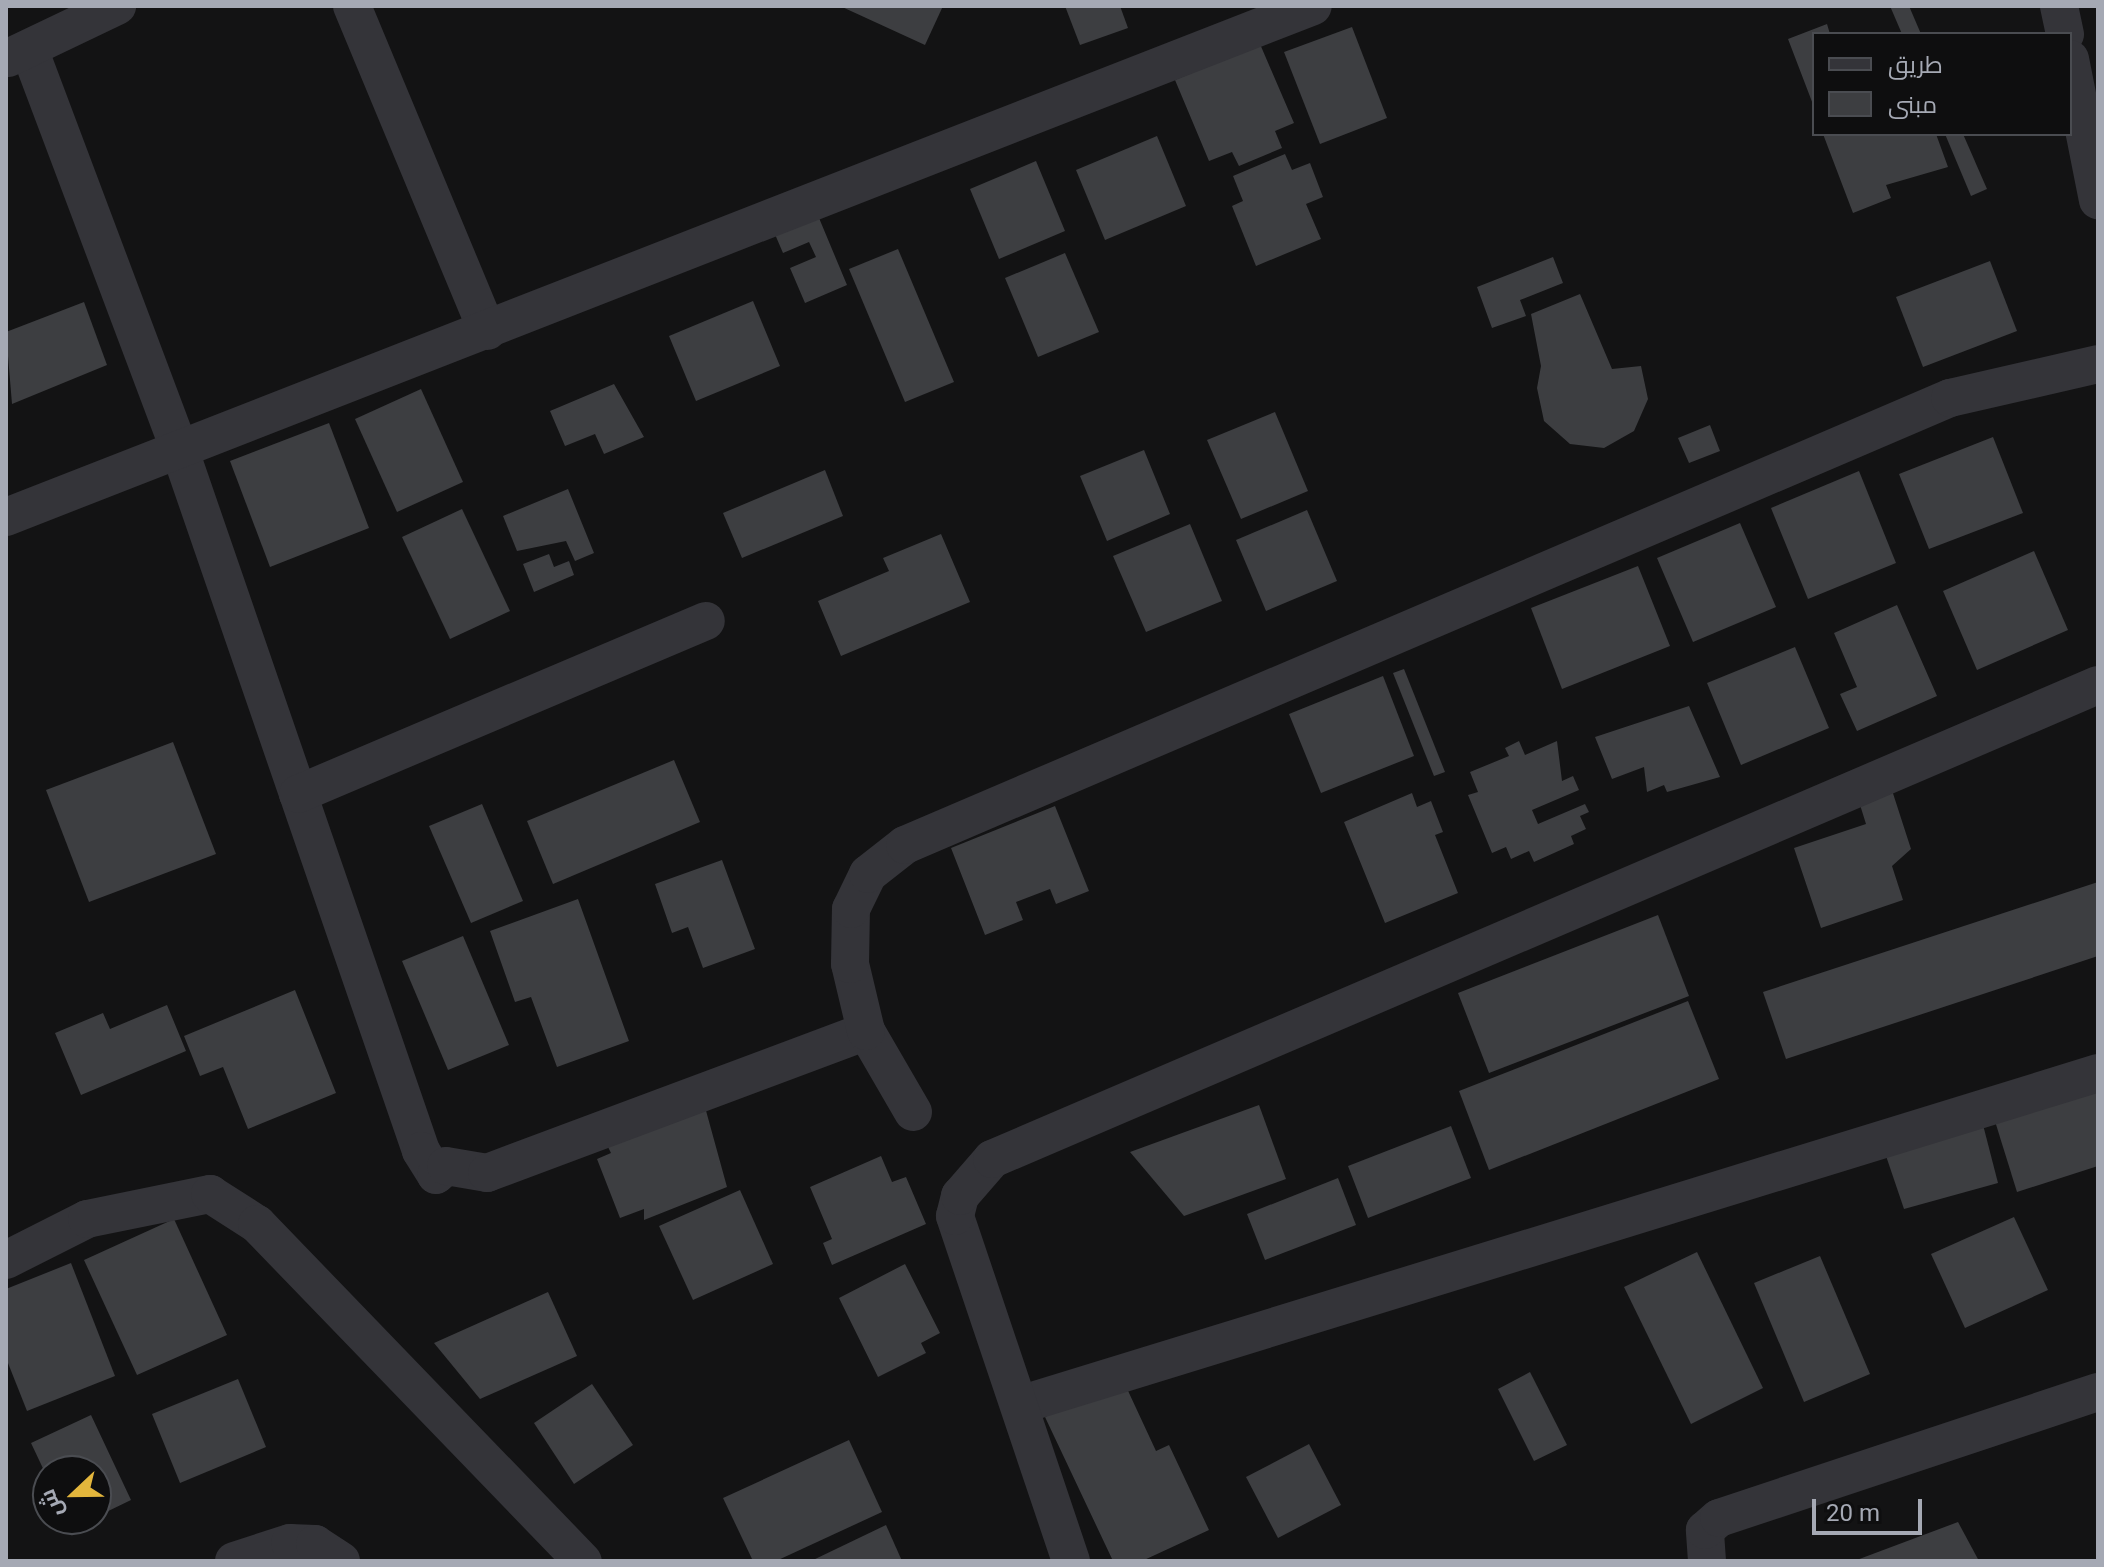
<!DOCTYPE html>
<html>
<head>
<meta charset="utf-8">
<style>
	body { margin:0 }
	#map { position:relative; width:2104px; height:1567px; overflow:hidden; background:#131314; font-family:Roboto,Cairo,sans-serif }
	div>[style] { position:absolute }
	.building>* { inset:0; background:#3d3e41 }
	.minor>* { height:38px; margin:-19px; padding:0 19px; transform-origin:19px; border-radius:19px; background:#343439 }
	span { translate:-50% -50%; white-space:nowrap; text-align:center; line-height:1.15; -webkit-text-stroke:6px #0e0e0f; paint-order:stroke }
	.frame { position:absolute; inset:0; border:8px solid #a5a9b4; pointer-events:none }
	.legend { position:absolute; left:1812px; top:32px; width:260px; height:104px; box-sizing:border-box; background:#0e0e0f; border:2px solid #4a4c51; margin:0; padding:10px 14px; list-style:none; font-size:24px; color:#a5a9b4 }
	.legend li { display:flex; align-items:center; gap:16px; height:40px }
	.legend b { width:40px; border:2px solid #4a4c51 }
	.north { position:absolute; left:32px; top:1455px; width:80px; height:80px; box-sizing:border-box; background:#0e0e0f; border:2px solid #4a4c51; border-radius:50%; rotate:248deg; font-size:22px; font-weight:700; line-height:32px; text-align:center; color:#a5a9b4 }
	.north::after { content:''; display:block; margin:auto; width:28px; height:36px; background:#e3b63c; clip-path:polygon(50% 0,100% 100%,50% 72%,0 100%) }
	.scale { position:absolute; left:1812px; top:1499px; width:110px; height:36px; box-sizing:border-box; border:4px solid #a5a9b4; border-top:0; padding-left:10px; font-size:24px; line-height:28px; white-space:nowrap; color:#a5a9b4; -webkit-text-stroke:6px #0e0e0f; paint-order:stroke }
</style>
</head>
<body>
<div id="map">
	<div class="building">
		<i style="clip-path:polygon(840px 6px,943px 6px,925px 45px)"></i>
		<i style="clip-path:polygon(1065px 6px,1120px 6px,1128px 28px,1080px 45px)"></i>
		<i style="clip-path:polygon(1890px 6px,1909px 6px,1921px 34px,1902px 34px)"></i>
		<i style="clip-path:polygon(1827px 24px,1830px 34px,1814px 34px,1814px 107px,1788px 39px)"></i>
		<i style="clip-path:polygon(1352px 27px,1387px 118px,1320px 144px,1284px 52px)"></i>
		<i style="clip-path:polygon(1260px 44px,1294px 123px,1275px 131px,1282px 148px,1239px 166px,1232px 152px,1209px 161px,1175px 80px)"></i>
		<i style="clip-path:polygon(1823px 134px,1936px 134px,1948px 167px,1886px 185px,1891px 198px,1853px 213px)"></i>
		<i style="clip-path:polygon(1945px 134px,1963px 134px,1987px 189px,1971px 196px)"></i>
		<i style="clip-path:polygon(1157px 136px,1186px 206px,1105px 240px,1076px 170px)"></i>
		<i style="clip-path:polygon(1285px 154px,1292px 170px,1310px 163px,1323px 197px,1306px 204px,1321px 239px,1256px 266px,1232px 206px,1243px 201px,1233px 176px)"></i>
		<i style="clip-path:polygon(1036px 161px,1065px 231px,999px 259px,970px 189px)"></i>
		<i style="clip-path:polygon(814px 206px,847px 285px,805px 303px,790px 268px,816px 257px,809px 242px,783px 253px,771px 225px)"></i>
		<i style="clip-path:polygon(898px 249px,954px 382px,905px 402px,849px 269px)"></i>
		<i style="clip-path:polygon(1065px 253px,1099px 332px,1038px 357px,1005px 278px)"></i>
		<i style="clip-path:polygon(1553px 257px,1563px 283px,1520px 300px,1526px 316px,1492px 328px,1477px 287px)"></i>
		<i style="clip-path:polygon(1990px 261px,2017px 331px,1923px 367px,1896px 297px)"></i>
		<i style="clip-path:polygon(1580px 294px,1612px 369px,1641px 366px,1648px 399px,1634px 431px,1604px 448px,1570px 444px,1544px 421px,1537px 388px,1541px 366px,1531px 314px)"></i>
		<i style="clip-path:polygon(753px 301px,780px 366px,696px 401px,669px 336px)"></i>
		<i style="clip-path:polygon(84px 302px,107px 365px,12px 404px,6px 332px)"></i>
		<i style="clip-path:polygon(614px 384px,644px 437px,604px 454px,595px 434px,565px 446px,550px 411px)"></i>
		<i style="clip-path:polygon(421px 389px,463px 482px,397px 512px,355px 419px)"></i>
		<i style="clip-path:polygon(1275px 412px,1308px 491px,1241px 519px,1207px 440px)"></i>
		<i style="clip-path:polygon(329px 423px,369px 528px,270px 567px,230px 461px)"></i>
		<i style="clip-path:polygon(1710px 425px,1720px 451px,1689px 463px,1678px 438px)"></i>
		<i style="clip-path:polygon(1993px 437px,2023px 513px,1929px 549px,1899px 474px)"></i>
		<i style="clip-path:polygon(1144px 450px,1170px 514px,1107px 541px,1080px 476px)"></i>
		<i style="clip-path:polygon(825px 470px,843px 516px,742px 558px,723px 513px)"></i>
		<i style="clip-path:polygon(1859px 471px,1896px 563px,1808px 599px,1771px 508px)"></i>
		<i style="clip-path:polygon(568px 489px,594px 553px,575px 561px,566px 541px,517px 551px,503px 516px)"></i>
		<i style="clip-path:polygon(462px 509px,510px 611px,450px 639px,402px 537px)"></i>
		<i style="clip-path:polygon(1307px 510px,1337px 581px,1266px 611px,1236px 540px)"></i>
		<i style="clip-path:polygon(1740px 523px,1776px 607px,1693px 642px,1657px 558px)"></i>
		<i style="clip-path:polygon(1190px 524px,1222px 601px,1146px 632px,1113px 556px)"></i>
		<i style="clip-path:polygon(941px 534px,970px 602px,841px 656px,818px 601px,889px 571px,883px 558px)"></i>
		<i style="clip-path:polygon(2034px 551px,2068px 630px,1977px 670px,1943px 591px)"></i>
		<i style="clip-path:polygon(549px 554px,554px 567px,569px 561px,574px 575px,534px 592px,523px 564px)"></i>
		<i style="clip-path:polygon(1638px 566px,1670px 646px,1562px 689px,1531px 608px)"></i>
		<i style="clip-path:polygon(1897px 605px,1937px 696px,1857px 731px,1840px 694px,1857px 687px,1834px 633px)"></i>
		<i style="clip-path:polygon(1795px 647px,1829px 728px,1741px 765px,1707px 683px)"></i>
		<i style="clip-path:polygon(1404px 669px,1445px 772px,1434px 776px,1393px 673px)"></i>
		<i style="clip-path:polygon(1383px 676px,1414px 756px,1321px 793px,1289px 714px)"></i>
		<i style="clip-path:polygon(1689px 706px,1720px 777px,1667px 792px,1664px 785px,1647px 792px,1644px 767px,1612px 779px,1595px 737px)"></i>
		<i style="clip-path:polygon(1519px 741px,1525px 755px,1557px 741px,1562px 781px,1573px 776px,1579px 790px,1532px 810px,1538px 824px,1585px 804px,1589px 812px,1580px 816px,1586px 829px,1571px 836px,1574px 844px,1534px 862px,1529px 851px,1511px 859px,1506px 847px,1492px 853px,1468px 795px,1478px 792px,1470px 772px,1509px 756px,1505px 748px)"></i>
		<i style="clip-path:polygon(173px 742px,216px 854px,89px 902px,46px 790px)"></i>
		<i style="clip-path:polygon(674px 760px,700px 822px,553px 884px,527px 821px)"></i>
		<i style="clip-path:polygon(1889px 781px,1911px 849px,1892px 866px,1903px 900px,1821px 928px,1794px 848px,1866px 824px,1856px 792px)"></i>
		<i style="clip-path:polygon(1412px 793px,1417px 807px,1431px 801px,1443px 832px,1435px 835px,1458px 893px,1385px 923px,1344px 822px)"></i>
		<i style="clip-path:polygon(482px 804px,523px 901px,471px 923px,429px 826px)"></i>
		<i style="clip-path:polygon(1055px 806px,1089px 891px,1056px 904px,1050px 889px,1016px 902px,1023px 920px,985px 935px,951px 848px)"></i>
		<i style="clip-path:polygon(722px 860px,755px 949px,703px 968px,688px 927px,672px 933px,655px 884px)"></i>
		<i style="clip-path:polygon(2098px 882px,2098px 956px,1786px 1059px,1763px 992px)"></i>
		<i style="clip-path:polygon(578px 899px,629px 1041px,557px 1067px,531px 997px,515px 1002px,490px 931px)"></i>
		<i style="clip-path:polygon(1658px 915px,1689px 996px,1489px 1073px,1458px 993px)"></i>
		<i style="clip-path:polygon(463px 936px,509px 1045px,448px 1070px,402px 961px)"></i>
		<i style="clip-path:polygon(295px 990px,336px 1093px,248px 1129px,223px 1067px,200px 1076px,184px 1036px)"></i>
		<i style="clip-path:polygon(1688px 1001px,1719px 1079px,1489px 1170px,1459px 1091px)"></i>
		<i style="clip-path:polygon(167px 1005px,186px 1051px,81px 1095px,55px 1033px,103px 1013px,110px 1029px)"></i>
		<i style="clip-path:polygon(2098px 1085px,2098px 1166px,2017px 1192px,1994px 1118px)"></i>
		<i style="clip-path:polygon(1259px 1105px,1286px 1179px,1184px 1216px,1130px 1152px)"></i>
		<i style="clip-path:polygon(705px 1107px,727px 1187px,644px 1220px,644px 1209px,620px 1218px,597px 1159px,611px 1153px,607px 1145px)"></i>
		<i style="clip-path:polygon(1981px 1117px,1998px 1183px,1904px 1209px,1883px 1147px)"></i>
		<i style="clip-path:polygon(1451px 1126px,1471px 1178px,1368px 1218px,1348px 1166px)"></i>
		<i style="clip-path:polygon(881px 1156px,892px 1182px,906px 1177px,926px 1224px,832px 1265px,823px 1243px,832px 1239px,810px 1187px)"></i>
		<i style="clip-path:polygon(1338px 1178px,1356px 1225px,1265px 1260px,1247px 1214px)"></i>
		<i style="clip-path:polygon(740px 1190px,773px 1264px,693px 1300px,659px 1226px)"></i>
		<i style="clip-path:polygon(2014px 1217px,2048px 1290px,1965px 1328px,1931px 1254px)"></i>
		<i style="clip-path:polygon(174px 1219px,227px 1335px,137px 1375px,84px 1260px)"></i>
		<i style="clip-path:polygon(1697px 1252px,1763px 1388px,1691px 1424px,1624px 1287px)"></i>
		<i style="clip-path:polygon(1820px 1256px,1870px 1374px,1804px 1402px,1754px 1283px)"></i>
		<i style="clip-path:polygon(71px 1263px,115px 1376px,27px 1411px,6px 1358px,6px 1289px)"></i>
		<i style="clip-path:polygon(905px 1264px,940px 1333px,921px 1343px,926px 1353px,878px 1377px,839px 1298px)"></i>
		<i style="clip-path:polygon(548px 1292px,577px 1356px,480px 1399px,434px 1343px)"></i>
		<i style="clip-path:polygon(1530px 1372px,1567px 1445px,1534px 1461px,1498px 1389px)"></i>
		<i style="clip-path:polygon(238px 1379px,266px 1447px,180px 1483px,152px 1414px)"></i>
		<i style="clip-path:polygon(1123px 1380px,1156px 1451px,1169px 1445px,1209px 1530px,1142px 1561px,1113px 1561px,1045px 1417px)"></i>
		<i style="clip-path:polygon(592px 1384px,633px 1445px,574px 1484px,534px 1423px)"></i>
		<i style="clip-path:polygon(91px 1415px,131px 1500px,96px 1517px,96px 1471px,48px 1471px,48px 1479px,31px 1443px)"></i>
		<i style="clip-path:polygon(849px 1440px,882px 1512px,776px 1561px,753px 1561px,723px 1498px)"></i>
		<i style="clip-path:polygon(1309px 1444px,1341px 1505px,1278px 1538px,1246px 1477px)"></i>
		<i style="clip-path:polygon(67px 1519px,91px 1519px,71px 1528px)"></i>
		<i style="clip-path:polygon(1958px 1522px,1979px 1561px,1854px 1561px)"></i>
		<i style="clip-path:polygon(886px 1525px,902px 1561px,811px 1561px)"></i>
	</div>
	<div class="minor">
		<i style="left:352px;top:6px;width:352px;rotate:67.4deg"></i>
		<i style="left:2059px;top:6px;width:29px;rotate:78deg"></i>
		<i style="left:29px;top:49px;width:429px;rotate:69.4deg"></i>
		<i style="left:180px;top:451px;width:740px;rotate:71deg"></i>
		<i style="left:421px;top:1151px;width:28px;rotate:58deg"></i>
		<i style="left:436px;top:1175px;width:13px;rotate:-42deg"></i>
		<i style="left:446px;top:1166px;width:42px;rotate:9.7deg"></i>
		<i style="left:487px;top:1173px;width:405px;rotate:-20.5deg"></i>
		<i style="left:8px;top:58px;width:121px;rotate:-25.5deg"></i>
		<i style="left:2070px;top:59px;width:144px;rotate:78.8deg"></i>
		<i style="left:6px;top:517px;width:1403px;rotate:-21.35deg"></i>
		<i style="left:298px;top:794px;width:443px;rotate:-23deg"></i>
		<i style="left:913px;top:1112px;width:94px;rotate:-120.1deg"></i>
		<i style="left:866px;top:1031px;width:69px;rotate:-103.4deg"></i>
		<i style="left:850px;top:964px;width:55px;rotate:-89deg"></i>
		<i style="left:851px;top:909px;width:39px;rotate:-64deg"></i>
		<i style="left:868px;top:874px;width:47px;rotate:-38.1deg"></i>
		<i style="left:905px;top:845px;width:1137px;rotate:-23.16deg"></i>
		<i style="left:1950px;top:398px;width:152px;rotate:-12.9deg"></i>
		<i style="left:6px;top:1260px;width:91px;rotate:-26.8deg"></i>
		<i style="left:87px;top:1219px;width:126px;rotate:-11.5deg"></i>
		<i style="left:210px;top:1194px;width:56px;rotate:32.6deg"></i>
		<i style="left:257px;top:1224px;width:469px;rotate:46deg"></i>
		<i style="left:1023px;top:1404px;width:1125px;rotate:-17.11deg"></i>
		<i style="left:234px;top:1561px;width:59px;rotate:-17.8deg"></i>
		<i style="left:290px;top:1543px;width:25px;rotate:2deg"></i>
		<i style="left:315px;top:1544px;width:31px;rotate:33deg"></i>
		<i style="left:1071px;top:1561px;width:364px;rotate:-108.6deg"></i>
		<i style="left:955px;top:1216px;width:21px;rotate:-76deg"></i>
		<i style="left:960px;top:1196px;width:49px;rotate:-49.1deg"></i>
		<i style="left:992px;top:1159px;width:1203px;rotate:-23.2deg"></i>
		<i style="left:1707px;top:1561px;width:31px;rotate:-94deg"></i>
		<i style="left:1705px;top:1530px;width:18px;rotate:-41deg"></i>
		<i style="left:1719px;top:1518px;width:399px;rotate:-18.4deg"></i>
	</div>
	<div class="frame"></div>
	<ul class="legend">
	<li><b style="height:10px;background:#343439"></b>طريق</li>
	<li><b style="height:22px;background:#3d3e41"></b>مبنى</li>
	</ul>
	<div class="north">ش</div>
	<div class="scale">20 m</div>
</div>
</body>
</html>
